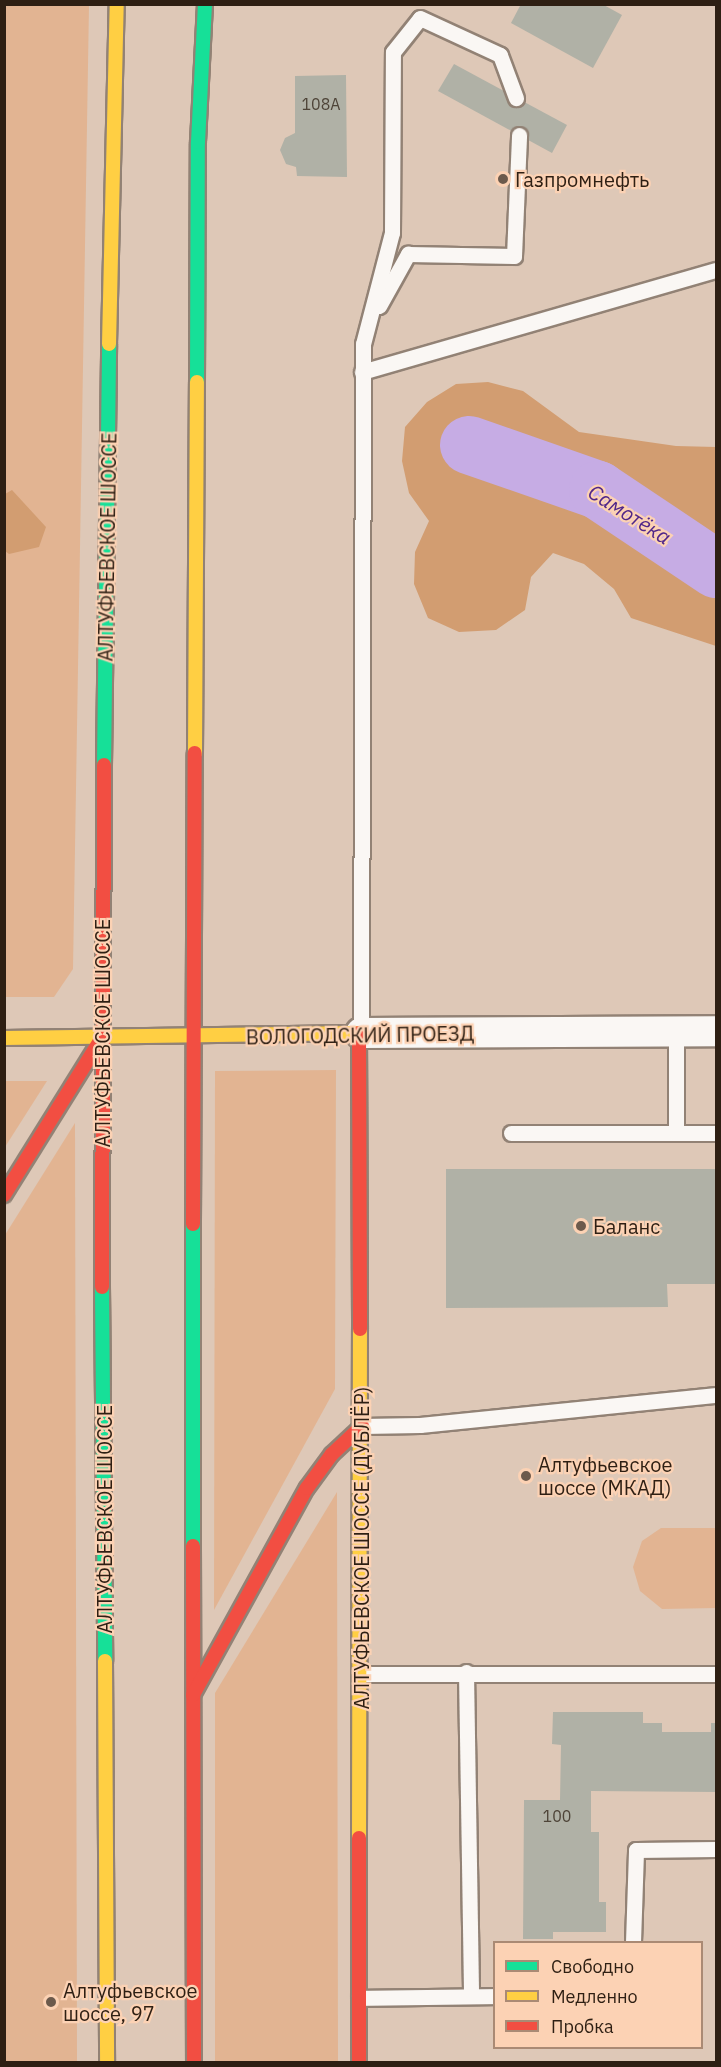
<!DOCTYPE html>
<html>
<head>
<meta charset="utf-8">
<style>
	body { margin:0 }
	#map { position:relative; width:721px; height:2067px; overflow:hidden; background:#dec8b7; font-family:"IBM Plex Sans",sans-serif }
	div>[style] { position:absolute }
	.green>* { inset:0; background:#e2b492 }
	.forest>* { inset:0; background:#d29d71 }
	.river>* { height:58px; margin:-29px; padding:0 29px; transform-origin:29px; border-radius:29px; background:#c6ace4 }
	.building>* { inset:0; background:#b0b1a6 }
	.roads { filter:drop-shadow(2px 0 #928275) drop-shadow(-2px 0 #928275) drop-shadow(0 2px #928275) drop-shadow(0 -2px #928275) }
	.lane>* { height:15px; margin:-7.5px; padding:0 7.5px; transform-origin:7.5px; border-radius:7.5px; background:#faf7f4 }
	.street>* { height:30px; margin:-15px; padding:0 15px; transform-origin:15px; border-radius:15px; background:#faf7f4 }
	.fast>* { height:14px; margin:-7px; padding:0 7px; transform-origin:7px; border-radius:7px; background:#16e098 }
	.slow>* { height:14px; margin:-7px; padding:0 7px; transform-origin:7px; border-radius:7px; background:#ffcf43 }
	.jam>* { height:14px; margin:-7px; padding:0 7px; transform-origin:7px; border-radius:7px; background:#f24e42 }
	.dots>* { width:16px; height:16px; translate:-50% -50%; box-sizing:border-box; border:3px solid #fcd2b4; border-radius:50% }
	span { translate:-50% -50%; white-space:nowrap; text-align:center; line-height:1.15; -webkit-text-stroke:4.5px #fcd2b4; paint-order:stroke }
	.number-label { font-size:16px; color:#4e4438 }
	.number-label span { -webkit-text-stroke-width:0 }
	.poi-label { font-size:20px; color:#2e1f13 }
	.left { translate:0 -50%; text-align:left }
	.street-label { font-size:20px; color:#2e1f13 }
	.water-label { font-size:21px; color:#502689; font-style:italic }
	.frame { position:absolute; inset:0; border:6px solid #2e1f13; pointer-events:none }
	.legend { position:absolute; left:493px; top:1941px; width:210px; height:108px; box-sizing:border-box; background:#fcd2b4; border:2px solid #aa8a74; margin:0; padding:8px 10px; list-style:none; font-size:18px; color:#2e1f13 }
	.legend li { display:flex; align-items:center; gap:12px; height:30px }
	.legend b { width:30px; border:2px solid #aa8a74 }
</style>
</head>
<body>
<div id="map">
	<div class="green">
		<i style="clip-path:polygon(5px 5px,89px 5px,73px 969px,54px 997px,5px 997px)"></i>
		<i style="clip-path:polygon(336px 1070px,335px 1389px,214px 1610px,215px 1071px)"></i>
		<i style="clip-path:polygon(5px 1081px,47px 1081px,5px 1147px,4px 1081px)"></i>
		<i style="clip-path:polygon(75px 1123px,77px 2062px,5px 2062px,5px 1235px)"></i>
		<i style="clip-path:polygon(337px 1492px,338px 2062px,215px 2062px,215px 1693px)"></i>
		<i style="clip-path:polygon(661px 1528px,716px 1528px,716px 1608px,662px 1609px,640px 1591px,633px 1567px,642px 1541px)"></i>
	</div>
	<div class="forest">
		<i style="clip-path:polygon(488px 382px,523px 391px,579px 432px,676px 446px,716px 447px,716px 646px,631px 618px,614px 589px,584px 564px,553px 553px,531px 577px,525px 610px,496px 630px,459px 632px,428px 618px,414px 584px,415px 552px,429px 521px,409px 493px,402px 461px,405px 427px,427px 402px,456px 384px)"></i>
		<i style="clip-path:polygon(12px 490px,46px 527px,39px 547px,9px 554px,5px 551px,5px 494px)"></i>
	</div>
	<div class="river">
		<i style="left:469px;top:445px;width:137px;rotate:19.2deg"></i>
		<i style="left:598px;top:490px;width:142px;rotate:33.8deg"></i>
	</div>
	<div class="building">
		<i style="clip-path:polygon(521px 4px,602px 4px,622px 15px,593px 68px,511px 23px)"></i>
		<i style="clip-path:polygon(454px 64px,567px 125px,552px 153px,438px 91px)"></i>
		<i style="clip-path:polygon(346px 75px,347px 177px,297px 176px,296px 167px,286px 164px,280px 150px,285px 138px,295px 133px,295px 76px)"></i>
		<i style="clip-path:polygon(446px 1169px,716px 1169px,716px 1284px,667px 1284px,668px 1307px,446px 1308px)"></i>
		<i style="clip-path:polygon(553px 1712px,643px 1712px,643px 1723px,662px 1723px,662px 1732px,711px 1732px,711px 1723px,716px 1723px,716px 1792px,591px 1791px,591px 1832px,599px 1832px,599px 1902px,606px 1902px,606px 1932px,553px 1932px,553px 1939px,523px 1939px,524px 1800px,560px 1800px,561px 1745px,552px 1744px)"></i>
	</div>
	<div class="roads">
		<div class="lane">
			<i style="left:379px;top:306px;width:60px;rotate:-60.9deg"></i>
			<i style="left:408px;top:254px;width:106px;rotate:1.1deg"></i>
			<i style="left:514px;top:256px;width:121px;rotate:-87.6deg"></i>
			<i style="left:362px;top:372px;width:368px;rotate:-16.1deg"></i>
			<i style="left:361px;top:1033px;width:689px;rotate:-89.83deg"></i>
			<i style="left:363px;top:344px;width:115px;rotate:-75.4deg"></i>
			<i style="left:392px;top:233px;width:181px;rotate:-89.7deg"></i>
			<i style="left:393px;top:52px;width:43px;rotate:-51.5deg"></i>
			<i style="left:420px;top:18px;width:88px;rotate:24.8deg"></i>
			<i style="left:500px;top:55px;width:46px;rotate:69.6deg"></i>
			<i style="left:511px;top:1133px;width:165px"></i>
			<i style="left:676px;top:1133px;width:102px;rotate:-90deg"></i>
			<i style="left:676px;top:1133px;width:40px"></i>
			<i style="left:362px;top:1426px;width:58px;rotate:-1deg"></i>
			<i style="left:420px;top:1425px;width:298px;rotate:-5.8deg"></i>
			<i style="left:466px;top:1672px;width:324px;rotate:89.1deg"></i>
			<i style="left:361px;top:1674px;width:355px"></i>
			<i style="left:633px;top:1942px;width:92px;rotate:-88.1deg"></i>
			<i style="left:636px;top:1850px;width:80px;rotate:-0.7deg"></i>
			<i style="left:359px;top:1998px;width:135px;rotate:-0.8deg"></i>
		</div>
		<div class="street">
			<i style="left:361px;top:1033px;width:355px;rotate:-0.3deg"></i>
		</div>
		<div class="fast">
			<i style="left:197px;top:382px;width:240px;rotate:-89.8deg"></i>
			<i style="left:198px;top:142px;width:138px;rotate:-87.1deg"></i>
			<i style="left:104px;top:765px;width:421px;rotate:-89.3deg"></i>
			<i style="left:193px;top:1224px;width:322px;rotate:90deg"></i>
			<i style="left:102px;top:1287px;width:374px;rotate:89.5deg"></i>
		</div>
		<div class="slow">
			<i style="left:109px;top:344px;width:340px;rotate:-88.7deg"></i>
			<i style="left:195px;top:753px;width:371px;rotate:-89.7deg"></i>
			<i style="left:4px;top:1038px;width:355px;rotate:-0.8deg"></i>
			<i style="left:105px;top:1661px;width:401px;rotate:89.7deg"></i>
			<i style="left:359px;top:1838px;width:509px;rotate:-89.89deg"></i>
		</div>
		<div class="jam">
			<i style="left:359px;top:1033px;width:296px;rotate:89.8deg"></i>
			<i style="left:4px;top:1195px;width:184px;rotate:-58.1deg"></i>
			<i style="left:193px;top:1224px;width:471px;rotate:-89.8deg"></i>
			<i style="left:102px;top:1287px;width:522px;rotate:-89.78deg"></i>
			<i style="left:193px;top:1546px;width:516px;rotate:89.89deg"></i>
			<i style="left:193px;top:1695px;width:236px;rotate:-61.2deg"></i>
			<i style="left:307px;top:1488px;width:42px;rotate:-53.7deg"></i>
			<i style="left:332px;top:1454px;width:41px;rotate:-43deg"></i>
			<i style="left:359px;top:2062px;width:224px;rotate:-90deg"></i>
		</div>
	</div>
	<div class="dots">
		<i style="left:503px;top:179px;background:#6c5a4c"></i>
		<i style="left:581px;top:1226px;background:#6c5a4c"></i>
		<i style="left:526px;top:1476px;background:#6c5a4c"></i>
		<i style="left:51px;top:2002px;background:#6c5a4c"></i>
	</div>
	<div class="number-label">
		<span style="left:321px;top:104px">108А</span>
		<span style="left:557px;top:1816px">100</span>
	</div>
	<div class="poi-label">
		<span class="left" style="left:515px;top:179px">Газпромнефть</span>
		<span class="left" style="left:593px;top:1226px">Баланс</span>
		<span class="left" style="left:538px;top:1476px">Алтуфьевское<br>шоссе (МКАД)</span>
		<span class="left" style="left:63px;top:2002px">Алтуфьевское<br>шоссе, 97</span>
	</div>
	<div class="street-label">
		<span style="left:107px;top:547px;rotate:-89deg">АЛТУФЬЕВСКОЕ ШОССЕ</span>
		<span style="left:102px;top:1033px;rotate:-90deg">АЛТУФЬЕВСКОЕ ШОССЕ</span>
		<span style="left:360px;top:1035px;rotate:-1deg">ВОЛОГОДСКИЙ ПРОЕЗД</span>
		<span style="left:104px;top:1519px;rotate:-90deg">АЛТУФЬЕВСКОЕ ШОССЕ</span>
		<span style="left:361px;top:1548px;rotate:-90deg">АЛТУФЬЕВСКОЕ ШОССЕ (ДУБЛЁР)</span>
	</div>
	<div class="water-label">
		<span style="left:630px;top:514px;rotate:32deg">Самотёка</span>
	</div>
	<div class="frame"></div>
	<ul class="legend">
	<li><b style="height:8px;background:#16e098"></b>Свободно</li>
	<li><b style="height:8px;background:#ffcf43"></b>Медленно</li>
	<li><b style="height:8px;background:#f24e42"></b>Пробка</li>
	</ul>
</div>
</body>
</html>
